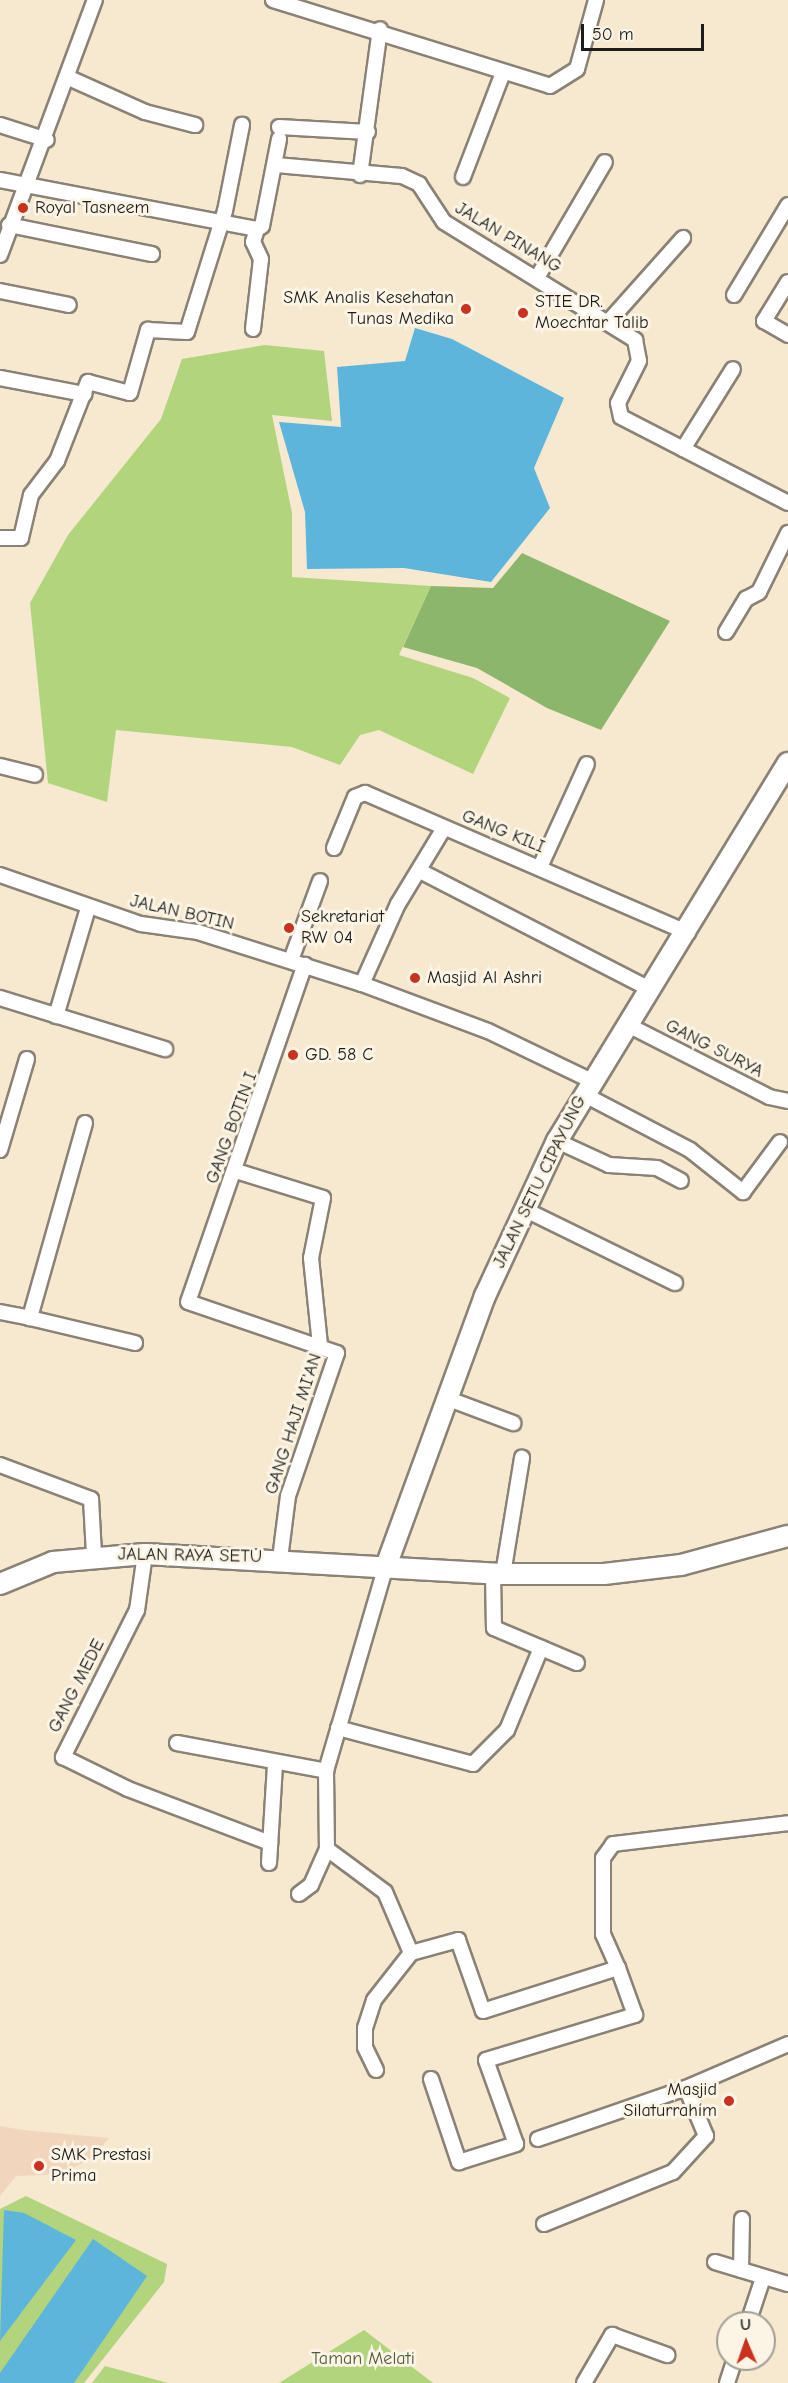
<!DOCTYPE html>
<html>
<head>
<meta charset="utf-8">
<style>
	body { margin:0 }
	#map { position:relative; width:788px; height:2383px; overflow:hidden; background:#f7e8d0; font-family:"Comic Neue",sans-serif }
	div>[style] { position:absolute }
	.built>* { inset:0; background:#f1d5bd }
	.green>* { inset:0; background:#b1d47d }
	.forest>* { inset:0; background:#8cb66c }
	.water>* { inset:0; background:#5eb5db }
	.roads { filter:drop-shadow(2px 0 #8a8276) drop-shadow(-2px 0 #8a8276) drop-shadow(0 2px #8a8276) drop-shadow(0 -2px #8a8276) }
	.street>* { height:14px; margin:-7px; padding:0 7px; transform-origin:7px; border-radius:7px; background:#fff }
	.secondary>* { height:20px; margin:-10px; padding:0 10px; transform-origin:10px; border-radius:10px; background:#fff }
	.dots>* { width:16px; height:16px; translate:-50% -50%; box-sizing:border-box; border:3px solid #fcf5e5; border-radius:50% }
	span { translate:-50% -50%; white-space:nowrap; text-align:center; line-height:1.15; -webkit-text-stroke:6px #fcf5e5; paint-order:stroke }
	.poi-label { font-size:18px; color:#1c1c1c }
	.left { translate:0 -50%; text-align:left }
	.right { translate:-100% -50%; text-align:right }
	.street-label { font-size:18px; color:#1c1c1c }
	.park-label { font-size:18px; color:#505c3e }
	.north { position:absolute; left:716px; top:2311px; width:60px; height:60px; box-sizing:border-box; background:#fcf5e5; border:2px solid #a29e95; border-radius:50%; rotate:358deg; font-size:16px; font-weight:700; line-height:24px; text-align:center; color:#1c1c1c }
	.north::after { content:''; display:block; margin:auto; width:21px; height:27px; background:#c8321e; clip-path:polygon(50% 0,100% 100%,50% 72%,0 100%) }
	.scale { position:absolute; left:581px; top:24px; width:123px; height:27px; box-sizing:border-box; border:3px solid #1c1c1c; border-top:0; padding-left:8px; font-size:18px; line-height:21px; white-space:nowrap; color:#1c1c1c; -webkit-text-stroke:4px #fcf5e5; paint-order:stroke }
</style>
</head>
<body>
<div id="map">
	<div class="built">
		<i style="clip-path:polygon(0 2126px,23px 2130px,109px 2138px,93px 2157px,62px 2174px,16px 2176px,0 2196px)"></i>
	</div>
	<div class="green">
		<i style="clip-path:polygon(265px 345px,324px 351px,332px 421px,272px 415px,292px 513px,292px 577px,431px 586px,399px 655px,473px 678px,510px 698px,473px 774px,379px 730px,360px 735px,340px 765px,292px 747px,116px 730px,107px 802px,48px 783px,30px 603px,68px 535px,161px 419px,182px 359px)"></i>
		<i style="clip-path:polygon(26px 2196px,167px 2264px,164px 2282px,84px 2383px,0 2383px,0 2209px)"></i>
		<i style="clip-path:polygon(364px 2330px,433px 2383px,279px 2383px,311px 2363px)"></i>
		<i style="clip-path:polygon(105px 2366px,168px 2383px,92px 2383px)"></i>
	</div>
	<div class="forest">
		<i style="clip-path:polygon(522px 553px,670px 621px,601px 730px,547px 708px,477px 668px,403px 647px,431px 586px,493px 588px)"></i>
	</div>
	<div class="water">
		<i style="clip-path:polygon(415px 328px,452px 339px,564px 398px,534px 468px,550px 508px,491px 582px,404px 568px,307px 569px,305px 512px,279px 422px,341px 427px,337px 367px,405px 361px)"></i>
		<i style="clip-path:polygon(4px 2210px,24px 2213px,76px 2240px,0 2341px)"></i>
		<i style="clip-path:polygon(93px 2239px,147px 2276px,74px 2383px,0 2383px,0 2373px)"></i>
	</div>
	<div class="roads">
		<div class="street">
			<i style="left:273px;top:0;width:290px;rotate:17.2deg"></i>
			<i style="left:550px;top:86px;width:32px;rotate:-32deg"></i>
			<i style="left:577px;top:69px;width:72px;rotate:-74.6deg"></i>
			<i style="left:69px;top:78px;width:83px;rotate:24.1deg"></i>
			<i style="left:145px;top:112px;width:52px;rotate:14.6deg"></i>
			<i style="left:0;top:125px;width:49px;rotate:17.7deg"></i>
			<i style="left:279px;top:127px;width:89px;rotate:3.2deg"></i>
			<i style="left:276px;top:165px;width:126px;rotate:5deg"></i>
			<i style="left:402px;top:176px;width:19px;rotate:25deg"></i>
			<i style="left:419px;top:184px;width:45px;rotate:56.7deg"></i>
			<i style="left:444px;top:222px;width:225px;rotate:31.7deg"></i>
			<i style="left:635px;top:340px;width:21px;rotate:79deg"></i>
			<i style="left:639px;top:361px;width:47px;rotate:116.6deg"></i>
			<i style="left:618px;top:403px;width:14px;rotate:78deg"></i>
			<i style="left:621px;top:417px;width:188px;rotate:27.2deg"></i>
			<i style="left:360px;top:175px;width:147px;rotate:-82.2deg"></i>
			<i style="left:463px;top:177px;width:111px;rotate:-69deg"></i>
			<i style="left:0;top:180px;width:262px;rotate:10.8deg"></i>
			<i style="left:257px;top:229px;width:6px;rotate:-31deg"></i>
			<i style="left:262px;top:226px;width:89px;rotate:-78.9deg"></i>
			<i style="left:9px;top:225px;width:146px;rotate:11.5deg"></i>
			<i style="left:0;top:255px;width:272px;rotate:-69.6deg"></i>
			<i style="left:538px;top:276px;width:132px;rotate:-59.6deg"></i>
			<i style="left:788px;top:282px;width:46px;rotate:121.6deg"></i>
			<i style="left:764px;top:321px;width:28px;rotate:30deg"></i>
			<i style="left:0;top:291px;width:70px;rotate:11.5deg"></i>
			<i style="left:734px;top:295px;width:105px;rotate:-59deg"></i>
			<i style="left:610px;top:320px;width:110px;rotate:-48.3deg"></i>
			<i style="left:253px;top:329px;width:70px;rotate:-83.5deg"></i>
			<i style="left:261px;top:259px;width:19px;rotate:-115deg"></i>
			<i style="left:253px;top:242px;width:14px;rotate:-73deg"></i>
			<i style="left:0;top:378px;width:86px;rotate:10.8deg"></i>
			<i style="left:683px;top:449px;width:94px;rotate:-58deg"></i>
			<i style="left:0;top:538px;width:21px"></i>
			<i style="left:21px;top:538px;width:44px;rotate:-76.9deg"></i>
			<i style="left:31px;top:495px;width:43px;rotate:-52.6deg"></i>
			<i style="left:57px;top:461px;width:85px;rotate:-68.6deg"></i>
			<i style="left:88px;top:382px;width:43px;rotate:14.7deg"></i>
			<i style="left:130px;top:393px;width:66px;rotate:-74.1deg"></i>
			<i style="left:148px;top:330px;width:39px;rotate:3deg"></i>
			<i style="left:187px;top:332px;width:127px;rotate:-72.6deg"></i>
			<i style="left:225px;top:211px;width:88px;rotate:-78.8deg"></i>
			<i style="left:726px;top:632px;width:39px;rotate:-59deg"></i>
			<i style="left:746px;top:599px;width:15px;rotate:-28deg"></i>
			<i style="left:759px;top:592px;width:66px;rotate:-63.8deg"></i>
			<i style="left:0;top:766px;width:36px;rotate:14deg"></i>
			<i style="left:334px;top:848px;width:55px;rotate:-67.6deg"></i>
			<i style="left:355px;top:797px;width:11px;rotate:-22deg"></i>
			<i style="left:365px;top:793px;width:352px;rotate:23.4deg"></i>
			<i style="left:540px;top:867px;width:113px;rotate:-65.5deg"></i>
			<i style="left:420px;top:871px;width:256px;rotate:27.2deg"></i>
			<i style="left:0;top:875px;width:149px;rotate:19.2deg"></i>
			<i style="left:141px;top:924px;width:58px;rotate:8deg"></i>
			<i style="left:198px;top:932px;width:172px;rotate:17.6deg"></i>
			<i style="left:362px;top:984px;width:134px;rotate:20.5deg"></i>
			<i style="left:488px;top:1031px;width:113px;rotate:25.7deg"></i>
			<i style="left:291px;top:960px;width:84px;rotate:-69.8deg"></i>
			<i style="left:362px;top:984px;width:88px;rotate:-65.8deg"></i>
			<i style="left:398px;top:904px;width:89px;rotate:-58.8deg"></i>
			<i style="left:0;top:998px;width:173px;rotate:17.2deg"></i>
			<i style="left:56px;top:1016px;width:113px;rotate:-73.5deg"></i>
			<i style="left:626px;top:1024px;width:161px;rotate:27deg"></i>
			<i style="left:769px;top:1097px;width:19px;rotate:12deg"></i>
			<i style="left:583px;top:1094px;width:121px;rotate:27.6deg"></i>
			<i style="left:690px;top:1150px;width:68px;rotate:38.4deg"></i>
			<i style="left:743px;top:1192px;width:62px;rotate:-53.5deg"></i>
			<i style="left:85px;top:1123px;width:203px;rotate:105.8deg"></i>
			<i style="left:30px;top:1318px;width:108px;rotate:13.4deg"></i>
			<i style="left:557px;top:1141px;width:57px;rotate:24.8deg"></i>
			<i style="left:609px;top:1165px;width:48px;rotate:3.6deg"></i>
			<i style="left:657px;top:1168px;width:27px;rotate:28deg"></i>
			<i style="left:0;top:1150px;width:95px;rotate:-73.5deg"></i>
			<i style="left:236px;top:1171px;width:91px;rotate:17.2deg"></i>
			<i style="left:323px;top:1198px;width:61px;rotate:101.3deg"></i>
			<i style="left:311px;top:1258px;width:87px;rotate:84.1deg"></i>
			<i style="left:526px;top:1210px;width:166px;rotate:26.1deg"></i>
			<i style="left:0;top:1312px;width:31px;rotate:11deg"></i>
			<i style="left:446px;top:1398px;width:72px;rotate:20.5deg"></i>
			<i style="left:0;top:1465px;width:97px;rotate:20.5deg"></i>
			<i style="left:91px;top:1499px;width:56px;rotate:86.9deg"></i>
			<i style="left:145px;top:1554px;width:57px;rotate:98.1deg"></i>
			<i style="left:137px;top:1610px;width:165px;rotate:116.7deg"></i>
			<i style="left:63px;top:1757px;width:72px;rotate:26.2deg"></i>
			<i style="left:128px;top:1789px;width:152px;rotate:20.8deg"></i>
			<i style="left:280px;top:1559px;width:64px;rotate:-82.8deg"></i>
			<i style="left:288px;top:1496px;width:151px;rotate:-71.1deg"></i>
			<i style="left:337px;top:1353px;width:157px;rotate:-161.1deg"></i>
			<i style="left:188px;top:1302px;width:357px;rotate:-70.9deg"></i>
			<i style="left:385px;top:1569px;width:210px;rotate:106.3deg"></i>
			<i style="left:326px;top:1771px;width:78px;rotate:89.3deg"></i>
			<i style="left:327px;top:1849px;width:72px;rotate:36.6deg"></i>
			<i style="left:385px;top:1892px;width:66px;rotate:66.9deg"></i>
			<i style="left:411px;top:1953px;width:49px;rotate:-15.5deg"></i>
			<i style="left:458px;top:1940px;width:75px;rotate:70.6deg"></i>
			<i style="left:483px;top:2011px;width:142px;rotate:-17.7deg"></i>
			<i style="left:618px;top:1968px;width:37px;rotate:-114deg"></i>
			<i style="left:603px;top:1934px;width:76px;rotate:-90deg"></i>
			<i style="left:603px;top:1858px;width:17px;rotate:-54deg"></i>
			<i style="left:613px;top:1844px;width:176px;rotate:-6.8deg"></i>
			<i style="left:493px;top:1573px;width:55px;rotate:89deg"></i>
			<i style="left:494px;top:1628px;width:90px;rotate:22.9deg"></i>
			<i style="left:503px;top:1574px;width:118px;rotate:-80.7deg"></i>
			<i style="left:338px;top:1728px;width:140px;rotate:14.9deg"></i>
			<i style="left:473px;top:1764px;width:48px;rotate:-45deg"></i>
			<i style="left:507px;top:1730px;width:89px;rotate:-67.5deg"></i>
			<i style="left:177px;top:1743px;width:152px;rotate:10.6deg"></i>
			<i style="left:269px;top:1863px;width:98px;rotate:-86.5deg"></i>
			<i style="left:299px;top:1894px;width:15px;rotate:-37deg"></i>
			<i style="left:311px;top:1885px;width:39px;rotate:-66deg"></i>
			<i style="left:376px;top:2070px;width:25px;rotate:-116deg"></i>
			<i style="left:365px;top:2047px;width:19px;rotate:-90deg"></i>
			<i style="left:365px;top:2028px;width:29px;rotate:-72deg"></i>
			<i style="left:374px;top:2000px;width:60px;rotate:-51.8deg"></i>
			<i style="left:431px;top:2079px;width:88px;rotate:71.4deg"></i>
			<i style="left:459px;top:2162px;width:60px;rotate:-17.5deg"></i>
			<i style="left:516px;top:2144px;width:89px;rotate:-109.7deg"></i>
			<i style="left:486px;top:2060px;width:156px;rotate:-16.8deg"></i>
			<i style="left:635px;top:2015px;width:50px;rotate:-109.9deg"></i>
			<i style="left:538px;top:2139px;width:157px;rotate:-19deg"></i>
			<i style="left:686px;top:2088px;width:111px;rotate:-23.3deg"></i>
			<i style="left:544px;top:2224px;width:139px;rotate:-22deg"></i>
			<i style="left:673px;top:2172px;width:49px;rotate:-47.5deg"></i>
			<i style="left:706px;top:2136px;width:52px;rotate:-112.6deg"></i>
			<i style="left:715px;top:2262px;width:76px;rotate:16.8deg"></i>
			<i style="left:741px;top:2270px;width:51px;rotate:-88.9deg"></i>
			<i style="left:748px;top:2323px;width:47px;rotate:-71.6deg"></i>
			<i style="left:584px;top:2383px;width:56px;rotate:-59.7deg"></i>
			<i style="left:612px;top:2335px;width:59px;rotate:20deg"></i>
			<i style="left:727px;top:2383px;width:25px;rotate:-72deg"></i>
		</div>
		<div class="secondary">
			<i style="left:385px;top:1569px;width:291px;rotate:-69.9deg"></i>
			<i style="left:485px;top:1296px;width:171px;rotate:-65.1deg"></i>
			<i style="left:557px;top:1141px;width:443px;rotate:-58.6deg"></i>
			<i style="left:0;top:1584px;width:57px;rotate:-22.5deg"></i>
			<i style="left:53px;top:1562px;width:92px;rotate:-5deg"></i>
			<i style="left:145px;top:1554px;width:359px;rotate:3.2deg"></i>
			<i style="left:503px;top:1574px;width:101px"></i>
			<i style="left:604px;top:1574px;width:78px;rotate:-6.7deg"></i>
			<i style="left:681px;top:1565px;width:111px;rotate:-15.2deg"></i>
		</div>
	</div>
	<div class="dots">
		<i style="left:23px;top:208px;background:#c8321e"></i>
		<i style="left:466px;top:309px;background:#c8321e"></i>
		<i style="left:523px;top:313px;background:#c8321e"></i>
		<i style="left:289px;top:928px;background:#c8321e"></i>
		<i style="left:415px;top:978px;background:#c8321e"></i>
		<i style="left:293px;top:1055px;background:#c8321e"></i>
		<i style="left:729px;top:2101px;background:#c8321e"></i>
		<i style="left:39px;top:2166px;background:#c8321e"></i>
	</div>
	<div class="poi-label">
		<span class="left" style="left:35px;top:208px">Royal Tasneem</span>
		<span class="right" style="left:454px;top:309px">SMK Analis Kesehatan<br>Tunas Medika</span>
		<span class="left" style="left:535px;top:313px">STIE DR.<br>Moechtar Talib</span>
		<span class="left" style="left:301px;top:928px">Sekretariat<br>RW 04</span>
		<span class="left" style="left:427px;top:978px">Masjid Al Ashri</span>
		<span class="left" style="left:305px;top:1055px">GD. 58 C</span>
		<span class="right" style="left:717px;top:2101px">Masjid<br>Silaturrahim</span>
		<span class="left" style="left:51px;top:2166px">SMK Prestasi<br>Prima</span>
	</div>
	<div class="street-label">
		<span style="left:508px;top:238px;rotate:31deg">JALAN PINANG</span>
		<span style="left:503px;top:832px;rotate:22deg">GANG KILI</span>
		<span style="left:182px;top:913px;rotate:13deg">JALAN BOTIN</span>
		<span style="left:714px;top:1049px;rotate:27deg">GANG SURYA</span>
		<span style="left:232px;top:1128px;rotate:-70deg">GANG BOTIN I</span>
		<span style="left:540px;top:1182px;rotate:-64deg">JALAN SETU CIPAYUNG</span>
		<span style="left:294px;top:1424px;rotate:-72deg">GANG HAJI MI'AN</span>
		<span style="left:190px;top:1556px;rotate:1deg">JALAN RAYA SETU</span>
		<span style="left:77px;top:1686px;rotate:-63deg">GANG MEDE</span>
	</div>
	<div class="park-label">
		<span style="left:363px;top:2359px">Taman Melati</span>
	</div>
	<div class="north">U</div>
	<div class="scale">50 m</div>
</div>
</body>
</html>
